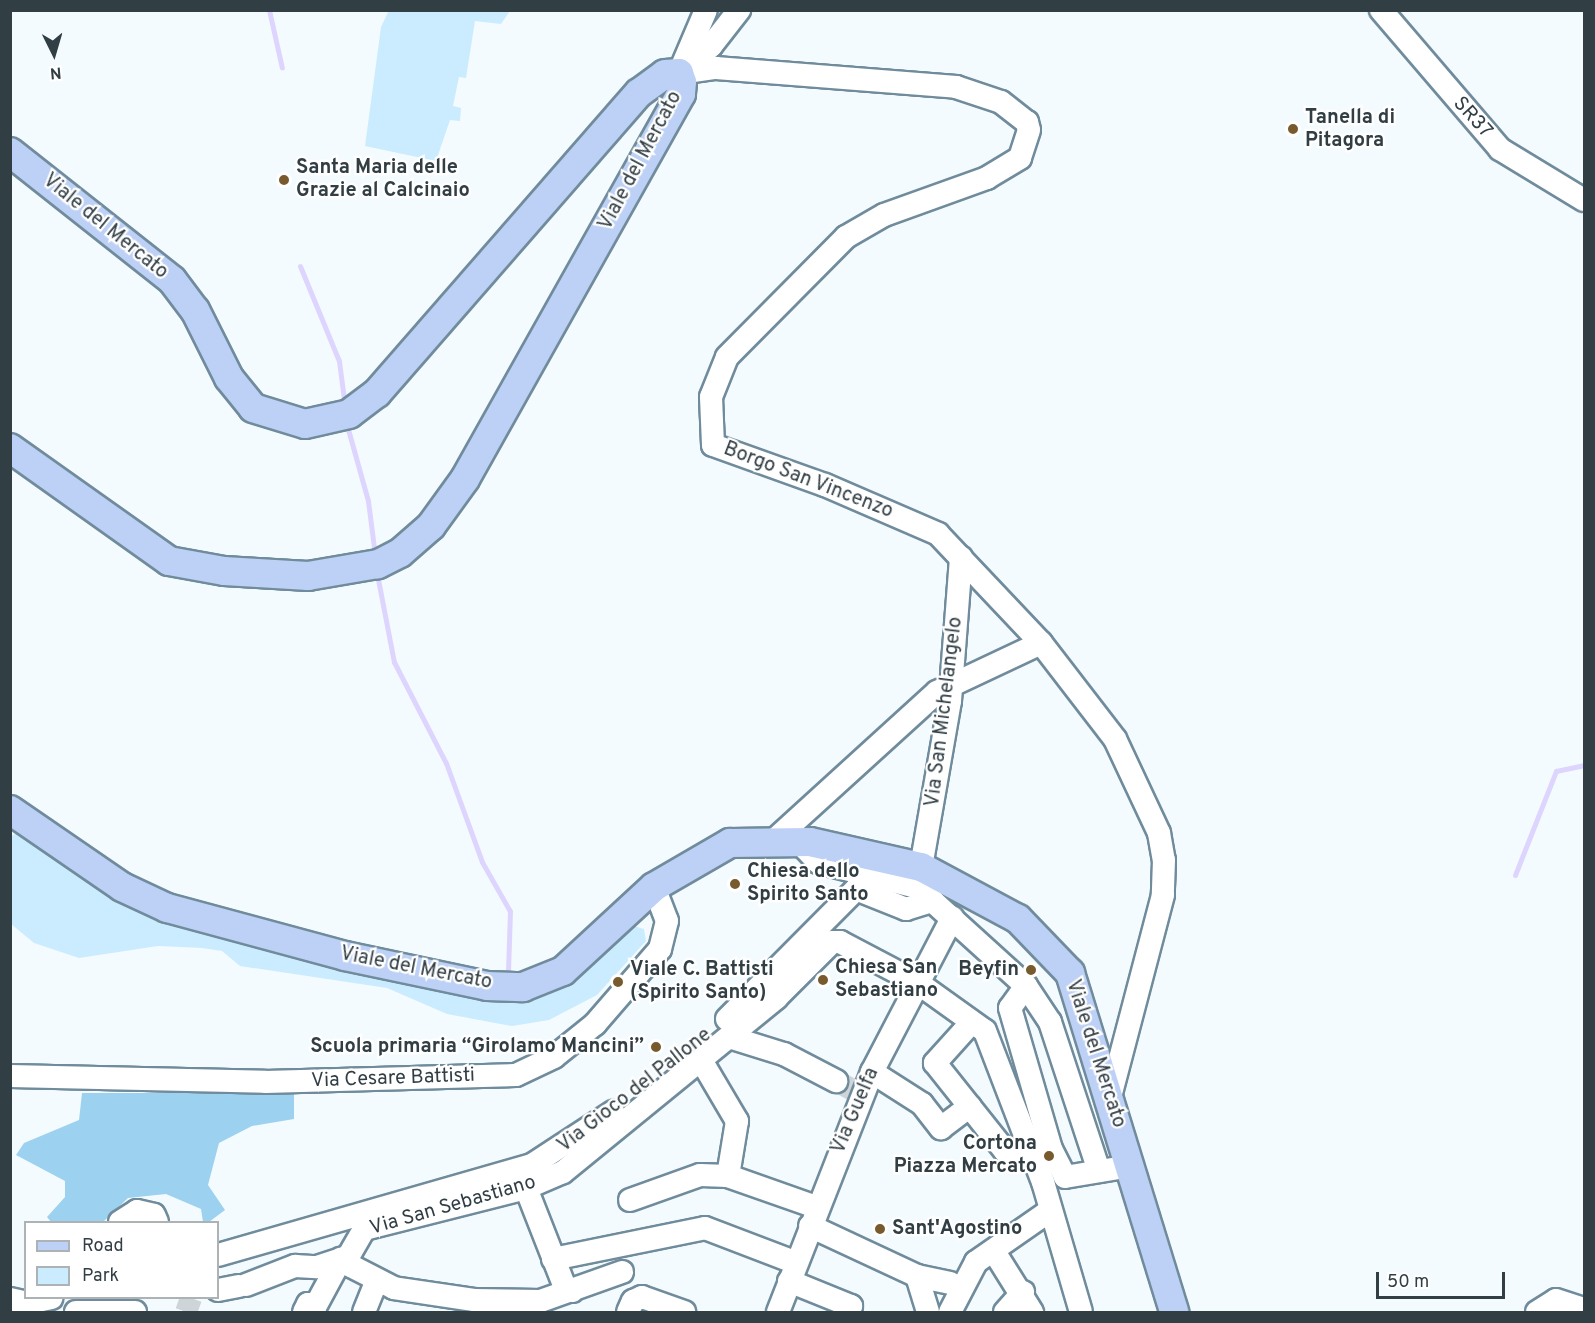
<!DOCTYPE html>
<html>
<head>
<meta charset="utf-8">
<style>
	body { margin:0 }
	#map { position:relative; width:1595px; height:1323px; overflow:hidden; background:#f4fbfe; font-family:Overpass,sans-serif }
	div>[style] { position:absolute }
	.green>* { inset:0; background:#cbecff }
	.forest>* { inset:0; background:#9cd2ef }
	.stream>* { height:5px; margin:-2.5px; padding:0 2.5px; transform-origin:2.5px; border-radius:2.5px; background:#ddd5fd }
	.minor-tunnel>* { height:22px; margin-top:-11px; transform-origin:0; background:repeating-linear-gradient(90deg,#cdd5d9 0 22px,transparent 0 33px) }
	.roads { filter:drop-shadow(2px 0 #708c9c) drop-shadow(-2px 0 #708c9c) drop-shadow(0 2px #708c9c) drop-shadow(0 -2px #708c9c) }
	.minor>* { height:22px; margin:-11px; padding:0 11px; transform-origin:11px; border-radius:11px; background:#fff }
	.major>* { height:28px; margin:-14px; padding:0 14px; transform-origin:14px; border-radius:14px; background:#bdd0f5 }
	.dots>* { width:16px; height:16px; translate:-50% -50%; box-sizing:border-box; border:3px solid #fff; border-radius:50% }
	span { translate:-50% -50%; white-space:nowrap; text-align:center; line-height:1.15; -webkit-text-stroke:4.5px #fff; paint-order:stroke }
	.poi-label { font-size:20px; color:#313e44; font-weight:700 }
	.left { translate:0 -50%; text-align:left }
	.right { translate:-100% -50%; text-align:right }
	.street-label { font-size:20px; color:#313e44 }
	.frame { position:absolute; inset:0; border:12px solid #313e44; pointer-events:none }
	.legend { position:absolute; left:24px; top:1221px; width:195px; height:78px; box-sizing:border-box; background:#fff; border:2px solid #adb2b4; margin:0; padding:8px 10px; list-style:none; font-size:18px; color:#313e44 }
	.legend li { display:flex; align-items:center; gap:12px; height:30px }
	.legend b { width:30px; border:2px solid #adb2b4 }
	.north { position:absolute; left:24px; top:24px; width:60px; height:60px; -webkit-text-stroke:4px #fff; paint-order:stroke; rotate:175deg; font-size:16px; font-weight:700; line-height:24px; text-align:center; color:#313e44 }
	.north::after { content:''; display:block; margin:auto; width:21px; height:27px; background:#313e44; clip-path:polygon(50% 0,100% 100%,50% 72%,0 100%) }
	.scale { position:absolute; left:1376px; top:1272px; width:129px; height:27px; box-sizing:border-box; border:3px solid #313e44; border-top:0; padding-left:8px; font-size:18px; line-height:21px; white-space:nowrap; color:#313e44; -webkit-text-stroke:4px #fff; paint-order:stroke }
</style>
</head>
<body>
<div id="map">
	<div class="green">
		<i style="clip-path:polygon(389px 10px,510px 11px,501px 24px,475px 21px,466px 78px,459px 77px,453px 106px,461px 108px,460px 121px,450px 120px,436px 161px,365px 146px,381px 27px)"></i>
		<i style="clip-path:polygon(26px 829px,106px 894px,164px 919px,487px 997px,630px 925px,644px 929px,646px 941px,597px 995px,549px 1020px,512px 1026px,447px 1014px,387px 988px,240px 966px,222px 951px,202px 948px,158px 946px,79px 958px,34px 943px,11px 924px,11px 836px)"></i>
	</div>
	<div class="forest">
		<i style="clip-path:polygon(82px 1093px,294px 1093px,294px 1119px,252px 1126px,219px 1143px,208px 1185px,225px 1210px,209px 1222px,203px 1222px,201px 1209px,166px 1194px,128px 1198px,103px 1222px,51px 1222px,47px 1217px,65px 1197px,65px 1181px,16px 1155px,24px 1143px,79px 1120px)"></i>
	</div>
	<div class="stream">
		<i style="left:269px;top:10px;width:59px;rotate:77.4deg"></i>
		<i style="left:300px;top:266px;width:103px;rotate:67.7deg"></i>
		<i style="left:339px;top:361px;width:46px;rotate:82.6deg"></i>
		<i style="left:346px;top:422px;width:82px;rotate:74.4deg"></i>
		<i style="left:368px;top:501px;width:55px;rotate:82.7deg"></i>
		<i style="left:377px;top:574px;width:90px;rotate:79.1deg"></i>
		<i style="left:394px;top:662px;width:114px;rotate:62.8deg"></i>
		<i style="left:446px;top:763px;width:105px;rotate:70deg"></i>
		<i style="left:482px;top:862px;width:56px;rotate:60.3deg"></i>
		<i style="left:510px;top:911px;width:59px;rotate:91.9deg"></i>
		<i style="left:1515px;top:875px;width:112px;rotate:-68.5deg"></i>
		<i style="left:1556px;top:771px;width:29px;rotate:-12deg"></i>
	</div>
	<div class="minor-tunnel">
		<i style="left:836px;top:1081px;width:24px;rotate:28deg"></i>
		<i style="left:186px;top:1312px;width:15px;rotate:-70deg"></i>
	</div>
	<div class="roads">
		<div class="minor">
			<i style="left:1381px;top:10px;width:183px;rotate:49.4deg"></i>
			<i style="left:1500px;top:149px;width:98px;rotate:31.3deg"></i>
			<i style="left:680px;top:71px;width:66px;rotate:-66.9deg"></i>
			<i style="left:679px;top:73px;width:37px;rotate:-8deg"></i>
			<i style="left:716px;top:68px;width:241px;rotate:4.5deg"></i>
			<i style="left:956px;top:87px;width:47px;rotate:18.4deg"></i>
			<i style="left:1001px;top:102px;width:33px;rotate:38deg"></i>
			<i style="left:1027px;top:122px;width:8px;rotate:76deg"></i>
			<i style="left:1029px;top:130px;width:29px;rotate:108deg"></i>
			<i style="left:1020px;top:158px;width:39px;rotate:149deg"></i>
			<i style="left:987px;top:178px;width:109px;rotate:160.2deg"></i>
			<i style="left:884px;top:215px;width:44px;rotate:149.9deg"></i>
			<i style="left:846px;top:237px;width:169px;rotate:134.8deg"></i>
			<i style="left:727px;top:357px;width:43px;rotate:111.8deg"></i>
			<i style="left:711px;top:397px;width:48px;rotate:87.6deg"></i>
			<i style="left:713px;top:445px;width:119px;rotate:19.7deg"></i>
			<i style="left:825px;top:485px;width:123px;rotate:23.4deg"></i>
			<i style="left:938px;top:534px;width:150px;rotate:46.6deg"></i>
			<i style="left:1041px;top:643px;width:115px;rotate:154.8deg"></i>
			<i style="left:937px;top:692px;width:222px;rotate:137.7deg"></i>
			<i style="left:679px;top:73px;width:42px;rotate:-40.2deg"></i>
			<i style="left:711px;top:46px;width:46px;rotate:-52.1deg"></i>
			<i style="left:1041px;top:643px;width:121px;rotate:52.4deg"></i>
			<i style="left:1115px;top:739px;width:104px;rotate:64.9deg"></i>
			<i style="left:1159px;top:833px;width:27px;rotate:80deg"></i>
			<i style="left:1164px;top:860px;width:35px;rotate:92deg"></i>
			<i style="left:1163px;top:895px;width:209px;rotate:104.7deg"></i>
			<i style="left:798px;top:841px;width:29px;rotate:46deg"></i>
			<i style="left:818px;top:862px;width:102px;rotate:14.2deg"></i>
			<i style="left:917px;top:887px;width:147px;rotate:42.2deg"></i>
			<i style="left:921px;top:867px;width:169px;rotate:-80.1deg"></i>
			<i style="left:950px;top:701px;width:144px;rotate:-85.6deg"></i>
			<i style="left:727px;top:1019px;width:183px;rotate:-45.2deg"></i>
			<i style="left:856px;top:889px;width:54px;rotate:21.8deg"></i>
			<i style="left:906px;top:909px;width:28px;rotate:-17deg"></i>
			<i style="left:971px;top:1023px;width:54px;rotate:132deg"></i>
			<i style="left:935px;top:1063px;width:112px;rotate:51.5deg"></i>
			<i style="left:1005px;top:1151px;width:30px;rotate:17deg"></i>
			<i style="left:729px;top:1037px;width:58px;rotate:17.2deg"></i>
			<i style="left:784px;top:1054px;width:59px;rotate:27.4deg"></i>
			<i style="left:701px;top:1060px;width:71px;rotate:59.5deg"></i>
			<i style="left:737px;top:1121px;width:56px;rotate:99.3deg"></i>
			<i style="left:872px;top:1072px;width:59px;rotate:32.6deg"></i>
			<i style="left:922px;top:1104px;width:31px;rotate:52deg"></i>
			<i style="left:941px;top:1128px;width:36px;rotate:-37deg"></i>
			<i style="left:10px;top:1076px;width:255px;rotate:1.3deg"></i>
			<i style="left:265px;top:1082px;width:251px;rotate:-1.6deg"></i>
			<i style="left:516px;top:1075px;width:42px;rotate:-25.3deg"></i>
			<i style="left:554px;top:1057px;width:53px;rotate:-38.8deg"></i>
			<i style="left:595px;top:1024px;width:99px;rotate:-49.1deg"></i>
			<i style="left:660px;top:949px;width:29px;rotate:-76deg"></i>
			<i style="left:667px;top:921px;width:36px;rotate:-111deg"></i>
			<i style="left:1099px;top:1171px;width:157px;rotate:-108.2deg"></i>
			<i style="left:1050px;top:1022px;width:43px;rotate:-123.7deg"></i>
			<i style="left:1026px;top:986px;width:27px;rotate:126deg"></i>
			<i style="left:1010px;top:1008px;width:147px;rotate:73.8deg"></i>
			<i style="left:1051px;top:1149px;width:31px;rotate:63deg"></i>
			<i style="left:1065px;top:1177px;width:67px;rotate:-9.5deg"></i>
			<i style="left:526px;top:1188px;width:104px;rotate:68.6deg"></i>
			<i style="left:564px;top:1285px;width:10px;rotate:37deg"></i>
			<i style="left:630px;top:1200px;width:74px;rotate:-19.7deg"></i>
			<i style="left:700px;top:1175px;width:28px;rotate:2deg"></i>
			<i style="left:728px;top:1176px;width:93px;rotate:19.4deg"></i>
			<i style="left:120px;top:1222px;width:20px;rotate:-33deg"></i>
			<i style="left:137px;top:1211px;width:17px;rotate:13deg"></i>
			<i style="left:154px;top:1215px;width:8px;rotate:67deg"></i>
			<i style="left:810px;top:1226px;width:118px;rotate:25deg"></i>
			<i style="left:917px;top:1276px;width:34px;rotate:12deg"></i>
			<i style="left:995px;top:1253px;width:70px;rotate:57.9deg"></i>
			<i style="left:218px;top:1255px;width:327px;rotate:-16deg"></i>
			<i style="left:532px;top:1165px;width:97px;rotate:-33.2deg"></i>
			<i style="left:553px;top:1259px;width:155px;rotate:-11.5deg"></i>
			<i style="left:705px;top:1228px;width:95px;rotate:20.9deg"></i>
			<i style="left:622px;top:1272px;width:87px;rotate:160.5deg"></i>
			<i style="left:540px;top:1301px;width:66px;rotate:-179.1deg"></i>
			<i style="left:474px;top:1300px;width:81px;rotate:-171.5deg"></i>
			<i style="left:394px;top:1288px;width:48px;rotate:-152.9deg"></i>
			<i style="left:351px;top:1266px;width:9px;rotate:-108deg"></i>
			<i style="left:348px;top:1257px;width:32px;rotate:-60deg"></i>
			<i style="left:364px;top:1229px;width:167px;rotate:-14.2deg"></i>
			<i style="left:526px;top:1188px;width:40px;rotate:-23.4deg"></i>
			<i style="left:563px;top:1172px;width:275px;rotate:-39.2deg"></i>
			<i style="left:776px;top:998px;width:79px;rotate:-45deg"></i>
			<i style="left:832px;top:942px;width:8px"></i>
			<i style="left:840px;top:942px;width:88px;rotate:27.7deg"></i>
			<i style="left:918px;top:983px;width:82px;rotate:35.6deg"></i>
			<i style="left:985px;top:1031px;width:162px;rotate:69deg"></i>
			<i style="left:1043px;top:1182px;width:135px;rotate:73.7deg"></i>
			<i style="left:917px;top:1276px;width:38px;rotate:73deg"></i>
			<i style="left:789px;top:1281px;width:67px;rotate:22deg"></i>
			<i style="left:851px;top:1306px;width:7px;rotate:117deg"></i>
			<i style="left:246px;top:1285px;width:53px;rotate:-21.2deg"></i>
			<i style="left:295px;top:1266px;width:22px;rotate:3deg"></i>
			<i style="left:317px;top:1267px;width:33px;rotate:-18deg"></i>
			<i style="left:218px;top:1290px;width:21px;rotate:-11deg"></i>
			<i style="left:10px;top:1299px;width:18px;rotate:13deg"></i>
			<i style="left:28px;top:1303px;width:24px;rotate:-12deg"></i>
			<i style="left:76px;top:1312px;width:59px"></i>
			<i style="left:304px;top:1312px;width:9px;rotate:-63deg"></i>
			<i style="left:308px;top:1304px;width:8px;rotate:23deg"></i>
			<i style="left:315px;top:1307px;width:55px;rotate:-61.6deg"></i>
			<i style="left:364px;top:1312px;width:32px;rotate:-68deg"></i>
			<i style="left:628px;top:1312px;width:12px;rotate:-66deg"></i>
			<i style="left:633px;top:1301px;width:10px;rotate:-24deg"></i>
			<i style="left:642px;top:1297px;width:45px;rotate:19.7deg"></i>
			<i style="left:778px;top:1312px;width:258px;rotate:-68.6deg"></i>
			<i style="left:872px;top:1072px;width:174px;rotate:-62.5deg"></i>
			<i style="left:950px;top:1312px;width:56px;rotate:-62.5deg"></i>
			<i style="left:976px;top:1262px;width:88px;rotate:-34.8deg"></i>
			<i style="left:1005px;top:1312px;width:27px;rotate:-48deg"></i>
			<i style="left:1537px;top:1312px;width:22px;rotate:-32deg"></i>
			<i style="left:1556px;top:1300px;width:29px;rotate:18deg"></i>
		</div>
		<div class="major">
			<i style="left:10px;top:152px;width:206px;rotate:38.3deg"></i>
			<i style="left:172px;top:280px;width:38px;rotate:53deg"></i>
			<i style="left:195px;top:310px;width:76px;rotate:63.4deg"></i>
			<i style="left:229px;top:378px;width:38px;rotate:51deg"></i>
			<i style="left:253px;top:408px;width:54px;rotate:17.1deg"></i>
			<i style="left:305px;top:424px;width:45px;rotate:-12.8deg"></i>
			<i style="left:349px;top:414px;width:35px;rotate:-37deg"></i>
			<i style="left:377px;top:393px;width:398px;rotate:-48.9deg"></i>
			<i style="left:639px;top:93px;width:32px;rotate:-36deg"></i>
			<i style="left:665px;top:74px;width:14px;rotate:-4deg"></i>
			<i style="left:679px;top:73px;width:9px;rotate:72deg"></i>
			<i style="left:682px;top:82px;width:12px;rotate:95deg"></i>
			<i style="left:681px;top:94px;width:441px;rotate:119.3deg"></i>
			<i style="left:465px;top:479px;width:58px;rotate:125.9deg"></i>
			<i style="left:431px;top:526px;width:41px;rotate:138.9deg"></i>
			<i style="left:400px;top:553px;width:25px;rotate:153deg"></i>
			<i style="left:378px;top:564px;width:71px;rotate:170.3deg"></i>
			<i style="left:308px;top:576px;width:84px;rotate:-176.6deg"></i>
			<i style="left:224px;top:571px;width:56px;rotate:-169.7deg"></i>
			<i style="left:169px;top:561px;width:195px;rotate:-144.6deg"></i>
			<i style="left:10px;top:810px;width:136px;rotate:34.5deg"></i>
			<i style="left:122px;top:887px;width:50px;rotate:25deg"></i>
			<i style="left:167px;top:908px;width:184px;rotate:15.1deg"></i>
			<i style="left:345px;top:956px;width:145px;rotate:11.9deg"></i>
			<i style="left:487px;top:986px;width:36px;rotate:2deg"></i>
			<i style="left:523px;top:987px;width:43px;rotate:-21.8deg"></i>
			<i style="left:563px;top:971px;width:124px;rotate:-42.7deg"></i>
			<i style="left:654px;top:887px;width:88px;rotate:-30.1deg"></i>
			<i style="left:730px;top:843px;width:80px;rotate:-0.7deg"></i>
			<i style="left:810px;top:842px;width:114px;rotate:12.7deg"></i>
			<i style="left:921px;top:867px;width:110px;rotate:28.2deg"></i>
			<i style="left:1018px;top:919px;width:75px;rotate:46.1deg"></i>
			<i style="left:1070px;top:973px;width:355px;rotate:72.9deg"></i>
		</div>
	</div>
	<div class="dots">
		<i style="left:1293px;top:129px;background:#775a2d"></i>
		<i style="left:284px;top:180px;background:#775a2d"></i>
		<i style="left:735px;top:884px;background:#775a2d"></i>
		<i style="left:1031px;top:970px;background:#775a2d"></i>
		<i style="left:823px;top:980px;background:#775a2d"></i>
		<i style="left:618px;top:982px;background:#775a2d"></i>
		<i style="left:656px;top:1047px;background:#775a2d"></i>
		<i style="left:1049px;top:1156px;background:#775a2d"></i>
		<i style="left:880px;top:1229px;background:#775a2d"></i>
	</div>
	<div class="poi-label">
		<span class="left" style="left:1305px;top:130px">Tanella di<br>Pitagora</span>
		<span class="left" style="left:296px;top:180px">Santa Maria delle<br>Grazie al Calcinaio</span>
		<span class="left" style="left:747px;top:884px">Chiesa dello<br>Spirito Santo</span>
		<span class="left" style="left:835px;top:980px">Chiesa San<br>Sebastiano</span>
		<span class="left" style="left:630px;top:982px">Viale C. Battisti<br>(Spirito Santo)</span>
		<span class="right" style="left:1019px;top:970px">Beyfin</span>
		<span class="right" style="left:644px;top:1047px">Scuola primaria “Girolamo Mancini”</span>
		<span class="right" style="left:1037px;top:1156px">Cortona<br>Piazza Mercato</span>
		<span class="left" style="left:892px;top:1229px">Sant'Agostino</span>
	</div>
	<div class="street-label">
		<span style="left:1472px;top:118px;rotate:48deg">SR37</span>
		<span style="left:641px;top:161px;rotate:-62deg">Viale del Mercato</span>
		<span style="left:105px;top:227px;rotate:39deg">Viale del Mercato</span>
		<span style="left:808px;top:481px;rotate:21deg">Borgo San Vincenzo</span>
		<span style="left:945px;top:712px;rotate:-83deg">Via San Michelangelo</span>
		<span style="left:416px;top:969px;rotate:11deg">Viale del Mercato</span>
		<span style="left:1095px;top:1054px;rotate:72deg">Viale del Mercato</span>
		<span style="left:393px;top:1079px;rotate:-2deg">Via Cesare Battisti</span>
		<span style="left:635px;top:1091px;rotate:-38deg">Via Gioco del Pallone</span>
		<span style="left:856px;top:1111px;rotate:-67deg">Via Guelfa</span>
		<span style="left:453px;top:1206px;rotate:-16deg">Via San Sebastiano</span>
	</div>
	<div class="frame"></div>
	<ul class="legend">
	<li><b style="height:8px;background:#bdd0f5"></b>Road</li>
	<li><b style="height:16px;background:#cbecff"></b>Park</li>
	</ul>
	<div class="north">N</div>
	<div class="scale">50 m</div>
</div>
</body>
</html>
